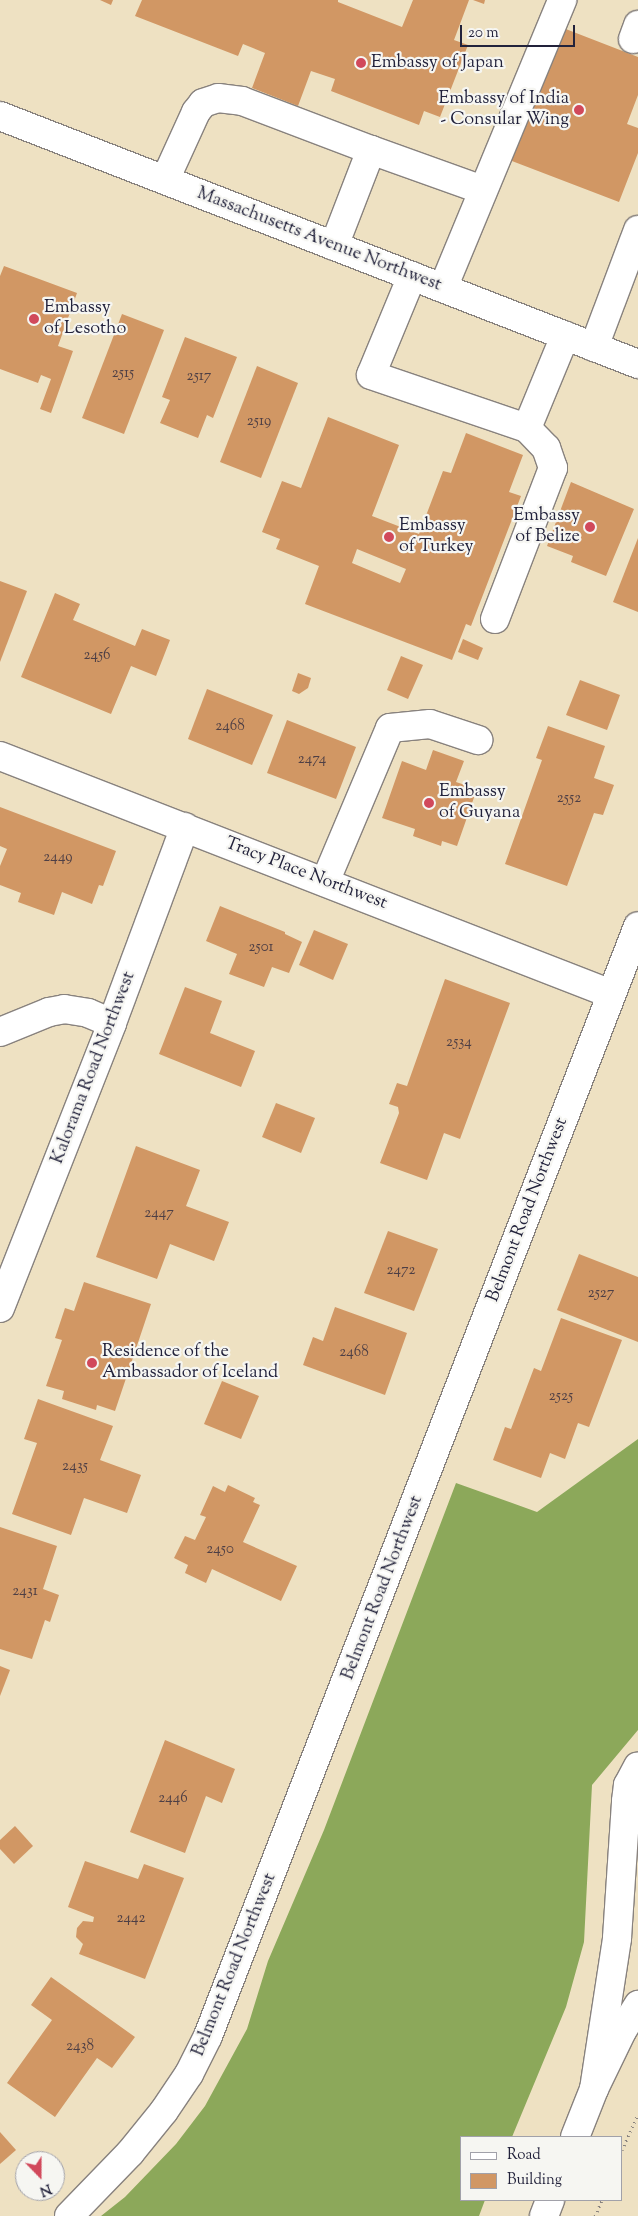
<!DOCTYPE html>
<html>
<head>
<meta charset="utf-8">
<style>
	body { margin:0 }
	#map { position:relative; width:638px; height:2216px; overflow:hidden; background:#eee1c2; font-family:"Sorts Mill Goudy",serif }
	div>[style] { position:absolute }
	.forest>* { inset:0; background:#8ca85a }
	.building>* { inset:0; background:#d19764 }
	.path>* { height:3px; margin-top:-1.5px; transform-origin:0; background:repeating-linear-gradient(90deg,#88827e 0 1px,transparent 0 5px) }
	.roads { filter:drop-shadow(1px 0 #88827e) drop-shadow(-1px 0 #88827e) drop-shadow(0 1px #88827e) drop-shadow(0 -1px #88827e) }
	.minor>* { height:28px; margin:-14px; padding:0 14px; transform-origin:14px; border-radius:14px; background:#fff }
	.major>* { height:28px; margin:-14px; padding:0 14px; transform-origin:14px; border-radius:14px; background:#fff }
	.dots>* { width:14px; height:14px; translate:-50% -50%; box-sizing:border-box; border:2px solid #f6f6f2; border-radius:50% }
	span { translate:-50% -50%; white-space:nowrap; text-align:center; line-height:1.15; -webkit-text-stroke:4.5px #f6f6f2; paint-order:stroke }
	.number-label { font-size:15px; color:#4e3f45 }
	.number-label span { -webkit-text-stroke-width:0 }
	.poi-label { font-size:18px; color:#22223b }
	.left { translate:0 -50%; text-align:left }
	.right { translate:-100% -50%; text-align:right }
	.street-label { font-size:18px; color:#22223b }
	.legend { position:absolute; left:460px; top:2136px; width:162px; height:65px; box-sizing:border-box; background:#f6f6f2; border:1px solid #a1a1a9; margin:0; padding:6px 9px; list-style:none; font-size:15px; color:#22223b }
	.legend li { display:flex; align-items:center; gap:10px; height:25px }
	.legend b { width:25px; border:1px solid #a1a1a9 }
	.north { position:absolute; left:15px; top:2151px; width:50px; height:50px; box-sizing:border-box; background:#f6f6f2; border:1px solid #a1a1a9; border-radius:50%; rotate:158deg; font-size:14px; font-weight:700; line-height:20px; text-align:center; color:#22223b }
	.north::after { content:''; display:block; margin:auto; width:18px; height:22px; background:#d1495b; clip-path:polygon(50% 0,100% 100%,50% 72%,0 100%) }
	.scale { position:absolute; left:460px; top:25px; width:115px; height:22px; box-sizing:border-box; border:2px solid #22223b; border-top:0; padding-left:6px; font-size:15px; line-height:18px; white-space:nowrap; color:#22223b; -webkit-text-stroke:4px #f6f6f2; paint-order:stroke }
</style>
</head>
<body>
<div id="map">
	<div class="forest">
		<i style="clip-path:polygon(638px 1439px,638px 1730px,592px 1785px,584px 1942px,566px 2007px,512px 2137px,462px 2137px,462px 2200px,485px 2200px,479px 2216px,101px 2216px,125px 2197px,176px 2144px,205px 2106px,247px 2029px,268px 1961px,324px 1830px,456px 1483px,537px 1512px)"></i>
	</div>
	<div class="building">
		<i style="clip-path:polygon(100px 0,113px 0,111px 5px)"></i>
		<i style="clip-path:polygon(142px 0,338px 0,338px 2px,402px 27px,413px 0,469px 0,454px 40px,468px 45px,440px 117px,424px 111px,419px 125px,331px 91px,335px 79px,311px 71px,298px 106px,252px 88px,265px 53px,243px 44px,238px 56px,135px 16px)"></i>
		<i style="clip-path:polygon(473px 0,485px 0,484px 4px)"></i>
		<i style="clip-path:polygon(558px 26px,638px 57px,638px 95px,627px 124px,638px 128px,638px 153px,619px 202px,507px 159px)"></i>
		<i style="clip-path:polygon(4px 266px,77px 293px,58px 346px,73px 351px,51px 413px,40px 409px,51px 379px,41px 375px,38px 383px,0 369px,0 276px)"></i>
		<i style="clip-path:polygon(122px 314px,164px 330px,124px 434px,82px 418px)"></i>
		<i style="clip-path:polygon(185px 337px,237px 357px,213px 418px,207px 415px,198px 438px,160px 423px,170px 400px,162px 397px)"></i>
		<i style="clip-path:polygon(257px 366px,298px 383px,261px 478px,220px 462px)"></i>
		<i style="clip-path:polygon(evenodd,328px 417px,399px 445px,372px 516px,419px 534px,443px 471px,451px 473px,466px 433px,523px 455px,509px 492px,521px 496px,471px 626px,466px 624px,452px 660px,305px 604px,319px 566px,276px 549px,280px 539px,262px 532px,282px 481px,301px 488px,328px 417px,357px 549px,406px 569px,400px 583px,352px 563px,357px 549px)"></i>
		<i style="clip-path:polygon(571px 482px,634px 509px,606px 576px,571px 562px,573px 556px,547px 546px)"></i>
		<i style="clip-path:polygon(638px 538px,638px 612px,613px 602px)"></i>
		<i style="clip-path:polygon(0 581px,27px 591px,0 662px)"></i>
		<i style="clip-path:polygon(55px 593px,80px 604px,73px 620px,135px 646px,142px 629px,170px 640px,156px 676px,131px 666px,111px 714px,21px 677px)"></i>
		<i style="clip-path:polygon(463px 639px,483px 648px,478px 660px,458px 652px)"></i>
		<i style="clip-path:polygon(401px 656px,423px 665px,408px 699px,387px 690px)"></i>
		<i style="clip-path:polygon(298px 673px,311px 678px,308px 688px,299px 694px,292px 691px)"></i>
		<i style="clip-path:polygon(580px 680px,620px 695px,607px 730px,566px 715px)"></i>
		<i style="clip-path:polygon(207px 689px,273px 715px,252px 765px,188px 739px)"></i>
		<i style="clip-path:polygon(287px 720px,356px 747px,336px 799px,267px 773px)"></i>
		<i style="clip-path:polygon(548px 726px,605px 746px,594px 778px,614px 785px,603px 815px,594px 813px,567px 886px,505px 864px,542px 760px,536px 758px)"></i>
		<i style="clip-path:polygon(433px 750px,464px 761px,456px 782px,477px 789px,457px 846px,442px 841px,441px 846px,413px 836px,415px 829px,382px 818px,402px 761px,426px 770px)"></i>
		<i style="clip-path:polygon(0 807px,116px 851px,103px 886px,99px 885px,92px 904px,62px 892px,54px 915px,18px 902px,21px 893px,0 885px,0 866px,7px 849px,0 846px)"></i>
		<i style="clip-path:polygon(220px 906px,285px 932px,285px 934px,302px 942px,289px 973px,272px 967px,264px 987px,229px 974px,237px 954px,206px 941px)"></i>
		<i style="clip-path:polygon(314px 930px,348px 944px,333px 980px,299px 965px)"></i>
		<i style="clip-path:polygon(445px 979px,510px 1003px,460px 1139px,444px 1133px,427px 1180px,380px 1163px,399px 1113px,398px 1107px,389px 1104px,397px 1083px,407px 1086px)"></i>
		<i style="clip-path:polygon(185px 987px,222px 1001px,210px 1033px,255px 1051px,241px 1087px,159px 1054px)"></i>
		<i style="clip-path:polygon(276px 1103px,315px 1118px,301px 1153px,262px 1137px)"></i>
		<i style="clip-path:polygon(136px 1146px,200px 1170px,186px 1206px,229px 1222px,214px 1261px,170px 1244px,157px 1279px,96px 1257px)"></i>
		<i style="clip-path:polygon(388px 1231px,438px 1249px,414px 1311px,364px 1293px)"></i>
		<i style="clip-path:polygon(579px 1254px,638px 1277px,638px 1342px,557px 1310px)"></i>
		<i style="clip-path:polygon(84px 1282px,151px 1304px,115px 1411px,97px 1405px,96px 1410px,62px 1399px,64px 1391px,46px 1386px,62px 1340px,55px 1338px,65px 1308px,74px 1311px)"></i>
		<i style="clip-path:polygon(335px 1307px,407px 1333px,385px 1395px,303px 1365px,313px 1337px,323px 1341px)"></i>
		<i style="clip-path:polygon(561px 1318px,622px 1340px,589px 1427px,578px 1423px,565px 1459px,550px 1453px,541px 1478px,493px 1460px,505px 1427px,511px 1429px,534px 1368px,541px 1371px)"></i>
		<i style="clip-path:polygon(222px 1381px,259px 1396px,241px 1439px,204px 1424px)"></i>
		<i style="clip-path:polygon(38px 1399px,113px 1426px,100px 1460px,141px 1475px,127px 1513px,84px 1498px,71px 1535px,12px 1514px,37px 1443px,24px 1439px)"></i>
		<i style="clip-path:polygon(228px 1485px,255px 1498px,253px 1502px,260px 1505px,243px 1542px,297px 1566px,281px 1601px,212px 1569px,206px 1583px,185px 1573px,188px 1565px,174px 1558px,185px 1536px,195px 1540px,206px 1517px,200px 1515px,213px 1486px,225px 1492px)"></i>
		<i style="clip-path:polygon(0 1527px,57px 1546px,43px 1589px,59px 1595px,50px 1622px,45px 1620px,32px 1659px,0 1649px)"></i>
		<i style="clip-path:polygon(0 1666px,10px 1670px,0 1696px)"></i>
		<i style="clip-path:polygon(165px 1740px,235px 1769px,222px 1803px,206px 1796px,185px 1853px,130px 1832px)"></i>
		<i style="clip-path:polygon(15px 1826px,33px 1846px,14px 1864px,0 1849px,0 1840px)"></i>
		<i style="clip-path:polygon(85px 1861px,138px 1879px,144px 1864px,184px 1878px,145px 1979px,79px 1954px,83px 1944px,76px 1937px,77px 1928px,83px 1921px,93px 1922px,94px 1917px,68px 1907px)"></i>
		<i style="clip-path:polygon(51px 1977px,135px 2037px,112px 2068px,97px 2058px,55px 2117px,7px 2083px,52px 2020px,31px 2005px)"></i>
		<i style="clip-path:polygon(0 2132px,16px 2150px,0 2164px)"></i>
	</div>
	<div class="path">
		<i style="left:622px;top:2150px;width:39px;rotate:-66deg"></i>
		<i style="left:595px;top:2216px;width:17px;rotate:-66deg"></i>
	</div>
	<div class="roads">
		<div class="minor">
			<i style="left:633px;top:39px;width:15px;rotate:-70deg"></i>
			<i style="left:165px;top:180px;width:75px;rotate:-65.5deg"></i>
			<i style="left:196px;top:112px;width:11px;rotate:-52deg"></i>
			<i style="left:203px;top:103px;width:16px;rotate:-18deg"></i>
			<i style="left:218px;top:98px;width:24px;rotate:7deg"></i>
			<i style="left:242px;top:101px;width:138px;rotate:20.8deg"></i>
			<i style="left:371px;top:150px;width:119px;rotate:19.7deg"></i>
			<i style="left:334px;top:246px;width:103px;rotate:-68.9deg"></i>
			<i style="left:412px;top:276px;width:107px;rotate:112.5deg"></i>
			<i style="left:371px;top:375px;width:165px;rotate:18.8deg"></i>
			<i style="left:443px;top:288px;width:312px;rotate:-67.5deg"></i>
			<i style="left:594px;top:347px;width:125px;rotate:-69.4deg"></i>
			<i style="left:495px;top:619px;width:162px;rotate:-69deg"></i>
			<i style="left:553px;top:468px;width:21px;rotate:-109deg"></i>
			<i style="left:546px;top:448px;width:28px;rotate:-134deg"></i>
			<i style="left:527px;top:428px;width:100px;rotate:-67.6deg"></i>
			<i style="left:0;top:756px;width:656px;rotate:21.28deg"></i>
			<i style="left:325px;top:882px;width:167px;rotate:-67.1deg"></i>
			<i style="left:390px;top:728px;width:40px;rotate:-5.7deg"></i>
			<i style="left:430px;top:724px;width:51px;rotate:18.4deg"></i>
			<i style="left:0;top:1032px;width:53px;rotate:-22.2deg"></i>
			<i style="left:49px;top:1012px;width:15px;rotate:-11deg"></i>
			<i style="left:64px;top:1009px;width:24px;rotate:9deg"></i>
			<i style="left:88px;top:1013px;width:26px;rotate:23deg"></i>
			<i style="left:0;top:1308px;width:306px;rotate:-68.5deg"></i>
			<i style="left:112px;top:1023px;width:209px;rotate:-69.6deg"></i>
			<i style="left:69px;top:2216px;width:88px;rotate:-45.9deg"></i>
			<i style="left:130px;top:2153px;width:54px;rotate:-51deg"></i>
			<i style="left:164px;top:2111px;width:45px;rotate:-56deg"></i>
			<i style="left:189px;top:2074px;width:42px;rotate:-63.4deg"></i>
			<i style="left:208px;top:2036px;width:1190px;rotate:-68.82deg"></i>
		</div>
		<div class="major">
			<i style="left:0;top:116px;width:685px;rotate:21.24deg"></i>
			<i style="left:594px;top:2089px;width:153px;rotate:-81.3deg"></i>
			<i style="left:617px;top:1938px;width:137px;rotate:-86.2deg"></i>
			<i style="left:626px;top:1801px;width:16px;rotate:-83deg"></i>
			<i style="left:628px;top:1785px;width:21px;rotate:-62deg"></i>
			<i style="left:575px;top:2137px;width:52px;rotate:-68.4deg"></i>
			<i style="left:594px;top:2089px;width:64px;rotate:-64.2deg"></i>
			<i style="left:622px;top:2031px;width:31px;rotate:-58deg"></i>
			<i style="left:544px;top:2216px;width:17px;rotate:-69deg"></i>
		</div>
	</div>
	<div class="dots">
		<i style="left:361px;top:63px;background:#d1495b"></i>
		<i style="left:579px;top:110px;background:#d1495b"></i>
		<i style="left:34px;top:319px;background:#d1495b"></i>
		<i style="left:590px;top:527px;background:#d1495b"></i>
		<i style="left:389px;top:537px;background:#d1495b"></i>
		<i style="left:429px;top:803px;background:#d1495b"></i>
		<i style="left:92px;top:1363px;background:#d1495b"></i>
	</div>
	<div class="number-label">
		<span style="left:123px;top:374px">2515</span>
		<span style="left:199px;top:377px">2517</span>
		<span style="left:259px;top:422px">2519</span>
		<span style="left:97px;top:656px">2456</span>
		<span style="left:230px;top:727px">2468</span>
		<span style="left:312px;top:760px">2474</span>
		<span style="left:569px;top:799px">2552</span>
		<span style="left:58px;top:858px">2449</span>
		<span style="left:261px;top:948px">2501</span>
		<span style="left:459px;top:1043px">2534</span>
		<span style="left:159px;top:1214px">2447</span>
		<span style="left:401px;top:1271px">2472</span>
		<span style="left:601px;top:1294px">2527</span>
		<span style="left:354px;top:1353px">2468</span>
		<span style="left:561px;top:1397px">2525</span>
		<span style="left:75px;top:1467px">2435</span>
		<span style="left:220px;top:1550px">2450</span>
		<span style="left:25px;top:1592px">2431</span>
		<span style="left:173px;top:1799px">2446</span>
		<span style="left:131px;top:1919px">2442</span>
		<span style="left:80px;top:2047px">2438</span>
	</div>
	<div class="poi-label">
		<span class="left" style="left:371px;top:63px">Embassy of Japan</span>
		<span class="right" style="left:569px;top:110px">Embassy of India<br>- Consular Wing</span>
		<span class="left" style="left:44px;top:319px">Embassy<br>of Lesotho</span>
		<span class="right" style="left:580px;top:527px">Embassy<br>of Belize</span>
		<span class="left" style="left:399px;top:537px">Embassy<br>of Turkey</span>
		<span class="left" style="left:439px;top:803px">Embassy<br>of Guyana</span>
		<span class="left" style="left:102px;top:1363px">Residence of the<br>Ambassador of Iceland</span>
	</div>
	<div class="street-label">
		<span style="left:319px;top:240px;rotate:21deg">Massachusetts Avenue Northwest</span>
		<span style="left:306px;top:874px;rotate:21deg">Tracy Place Northwest</span>
		<span style="left:94px;top:1068px;rotate:-69deg">Kalorama Road Northwest</span>
		<span style="left:528px;top:1210px;rotate:-69deg">Belmont Road Northwest</span>
		<span style="left:383px;top:1588px;rotate:-69deg">Belmont Road Northwest</span>
		<span style="left:235px;top:1965px;rotate:-68deg">Belmont Road Northwest</span>
	</div>
	<ul class="legend">
	<li><b style="height:6px;background:#fff"></b>Road</li>
	<li><b style="height:14px;background:#d19764"></b>Building</li>
	</ul>
	<div class="north">N</div>
	<div class="scale">20 m</div>
</div>
</body>
</html>
